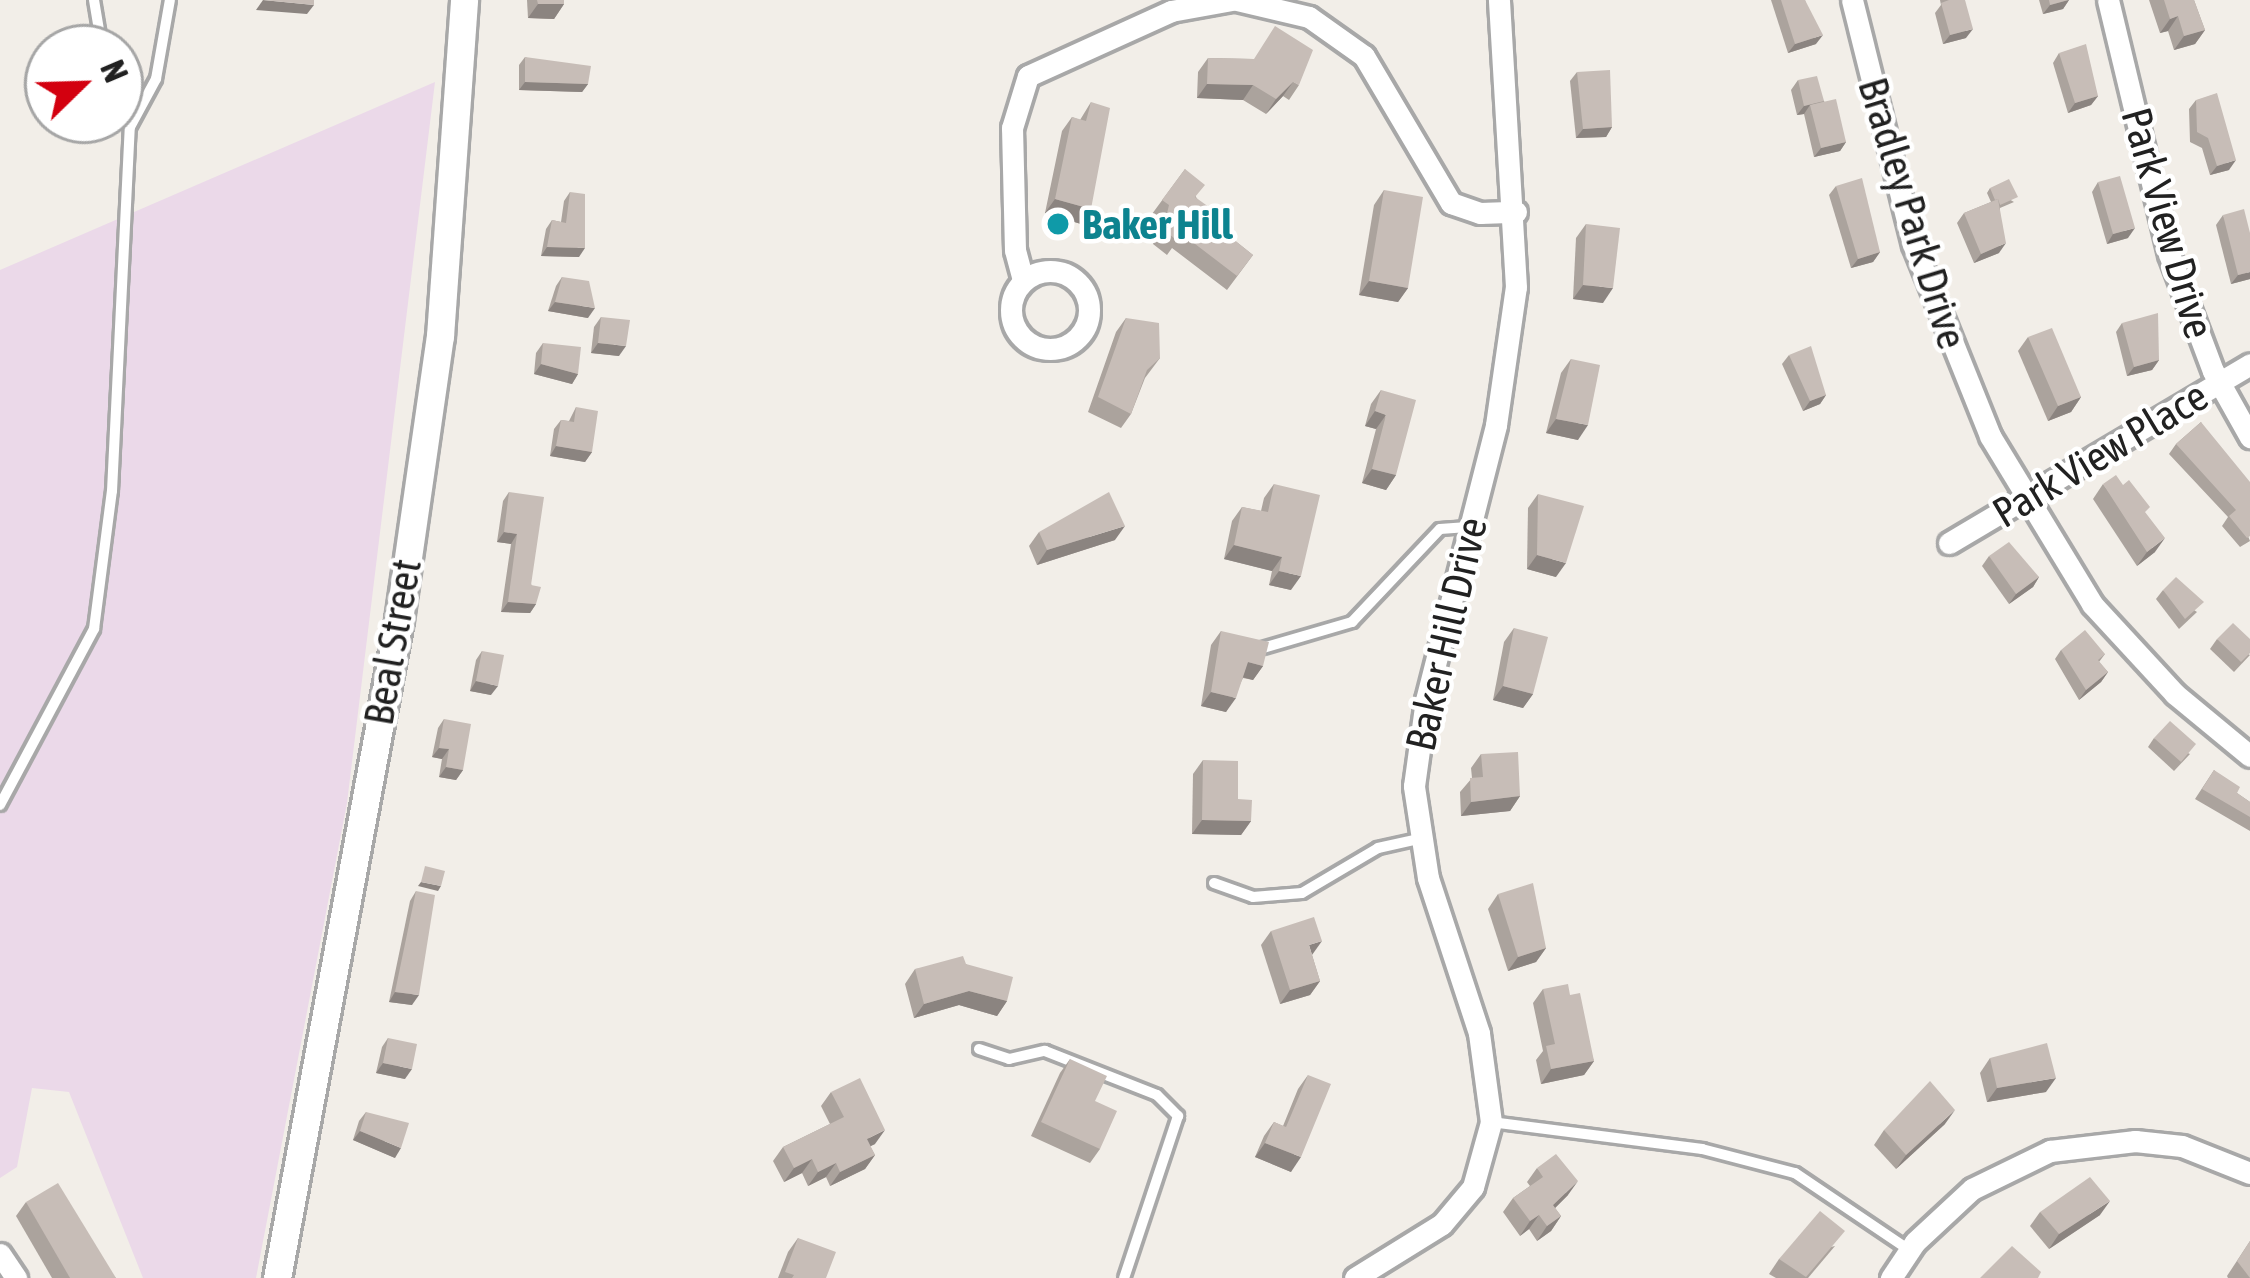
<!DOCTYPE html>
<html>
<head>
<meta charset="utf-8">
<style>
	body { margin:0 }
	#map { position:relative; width:2250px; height:1278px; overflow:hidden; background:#f2eee8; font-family:"Asap Condensed",sans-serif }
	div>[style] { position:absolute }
	.industrial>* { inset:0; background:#ebd9e9 }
	.roads { filter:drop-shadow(3px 0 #a8a8a8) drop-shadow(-3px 0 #a8a8a8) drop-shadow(0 3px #a8a8a8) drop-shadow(0 -3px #a8a8a8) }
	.service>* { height:10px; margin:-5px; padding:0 5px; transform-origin:5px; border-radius:5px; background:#fff }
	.minor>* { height:21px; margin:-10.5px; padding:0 10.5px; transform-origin:10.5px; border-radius:10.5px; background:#fff }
	.minor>.ring { margin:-10.5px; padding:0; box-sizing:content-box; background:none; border:21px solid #fff; border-radius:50% }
	.tertiary>* { height:27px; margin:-13.5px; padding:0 13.5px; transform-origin:13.5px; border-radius:13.5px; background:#fff }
	.wall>* { inset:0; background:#aba39d }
	.shaded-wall>* { inset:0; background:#8b8480 }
	.building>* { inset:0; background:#c7bdb7 }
	.dots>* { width:33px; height:33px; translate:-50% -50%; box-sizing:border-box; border:6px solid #fff; border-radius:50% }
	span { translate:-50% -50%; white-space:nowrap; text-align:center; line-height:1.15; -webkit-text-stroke:9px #fff; paint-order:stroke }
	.street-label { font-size:42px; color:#212121 }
	.culture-label { font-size:42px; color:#0d838f; font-weight:700 }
	.left { translate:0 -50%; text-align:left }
	.north { position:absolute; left:24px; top:24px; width:120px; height:120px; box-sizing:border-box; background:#fff; border:3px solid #a6a6a6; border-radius:50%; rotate:67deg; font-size:33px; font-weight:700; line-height:48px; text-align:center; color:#212121 }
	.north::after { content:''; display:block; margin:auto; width:42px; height:54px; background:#d3000f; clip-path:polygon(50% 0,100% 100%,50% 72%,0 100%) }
</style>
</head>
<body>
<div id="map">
	<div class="industrial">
		<i style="clip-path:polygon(435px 82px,347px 803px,256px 1278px,143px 1278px,69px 1092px,32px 1088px,17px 1167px,0 1178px,0 270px)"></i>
	</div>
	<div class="roads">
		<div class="service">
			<i style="left:94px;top:0;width:49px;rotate:80.5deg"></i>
			<i style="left:120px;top:92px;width:36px;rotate:74deg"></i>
			<i style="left:1263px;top:648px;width:93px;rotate:-16.3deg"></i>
			<i style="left:1352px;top:622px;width:128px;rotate:-46.6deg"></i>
			<i style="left:1440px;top:529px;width:31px;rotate:-4deg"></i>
			<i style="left:0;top:805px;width:200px;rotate:-61.9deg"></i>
			<i style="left:94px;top:629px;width:139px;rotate:-82.6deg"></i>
			<i style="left:112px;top:491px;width:364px;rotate:-87.2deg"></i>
			<i style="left:130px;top:127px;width:55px;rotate:-61.6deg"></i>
			<i style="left:156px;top:79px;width:80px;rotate:-80deg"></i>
			<i style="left:1214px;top:883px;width:41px;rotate:19.7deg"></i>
			<i style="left:1253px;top:897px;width:49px;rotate:-4.7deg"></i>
			<i style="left:1302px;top:893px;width:88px;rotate:-30.6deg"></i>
			<i style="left:1378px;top:848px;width:42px;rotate:-12.4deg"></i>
			<i style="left:979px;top:1049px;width:32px;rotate:18deg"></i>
			<i style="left:1009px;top:1059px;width:37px;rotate:-13deg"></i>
			<i style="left:1045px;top:1051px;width:120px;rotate:21.4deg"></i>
			<i style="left:1157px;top:1095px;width:30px;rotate:45deg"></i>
			<i style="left:1178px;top:1116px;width:171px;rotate:108.4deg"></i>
			<i style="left:1491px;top:1122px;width:213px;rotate:7.3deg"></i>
			<i style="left:1702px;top:1149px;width:96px;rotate:14.5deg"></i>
			<i style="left:1795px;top:1173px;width:138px;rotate:34deg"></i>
		</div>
		<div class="minor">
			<i style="left:1237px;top:0;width:74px;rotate:13.3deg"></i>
			<i style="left:1309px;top:17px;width:67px;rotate:35.3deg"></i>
			<i style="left:1364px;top:56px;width:171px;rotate:59.4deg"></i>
			<i style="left:1451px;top:203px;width:31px;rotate:19deg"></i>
			<i style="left:1480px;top:213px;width:36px;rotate:-2deg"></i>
			<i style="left:1852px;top:0;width:252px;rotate:76deg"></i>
			<i style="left:1913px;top:244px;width:207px;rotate:68.1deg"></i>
			<i style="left:1990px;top:436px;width:197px;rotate:58.7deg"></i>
			<i style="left:2092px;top:604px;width:122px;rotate:47.3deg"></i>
			<i style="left:2175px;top:694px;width:97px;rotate:39.6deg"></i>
			<i style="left:2108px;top:0;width:261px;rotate:76.5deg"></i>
			<i style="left:2169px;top:254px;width:125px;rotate:69.4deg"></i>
			<i style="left:2213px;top:371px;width:76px;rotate:60.7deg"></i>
			<i class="ring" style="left:1011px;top:271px;width:57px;height:57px"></i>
			<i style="left:1023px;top:280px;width:31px;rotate:-105deg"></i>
			<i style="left:1015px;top:250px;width:122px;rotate:-91.4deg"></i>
			<i style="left:1012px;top:128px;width:54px;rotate:-72.9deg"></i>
			<i style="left:1028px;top:76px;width:157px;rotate:-24.4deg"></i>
			<i style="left:1171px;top:11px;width:62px;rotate:-10.2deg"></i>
			<i style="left:1949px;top:543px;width:350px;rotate:-30.7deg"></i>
			<i style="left:0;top:1254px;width:29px;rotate:56deg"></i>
			<i style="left:1355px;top:1278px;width:102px;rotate:-31.8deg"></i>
			<i style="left:1442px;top:1224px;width:48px;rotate:-50deg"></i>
			<i style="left:1473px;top:1187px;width:67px;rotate:-74.5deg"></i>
			<i style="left:1491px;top:1122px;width:90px;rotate:-97.7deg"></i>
			<i style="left:1479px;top:1033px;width:163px;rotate:-108.2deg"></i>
			<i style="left:1428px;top:878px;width:93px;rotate:-98.7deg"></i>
			<i style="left:1414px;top:786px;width:87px;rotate:-82.1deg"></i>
			<i style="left:1426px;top:700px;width:284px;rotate:-75.7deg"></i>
			<i style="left:1496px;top:425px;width:139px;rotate:-81.8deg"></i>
			<i style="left:1516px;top:287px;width:288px;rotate:-93.4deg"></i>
			<i style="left:1891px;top:1278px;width:43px;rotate:-56.3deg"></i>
			<i style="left:1915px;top:1242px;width:78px;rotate:-42.9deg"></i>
			<i style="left:1972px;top:1189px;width:87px;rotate:-26deg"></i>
			<i style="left:2050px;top:1151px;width:86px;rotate:-6.7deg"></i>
			<i style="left:2135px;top:1141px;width:47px;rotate:6.1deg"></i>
			<i style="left:2182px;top:1146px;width:73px;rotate:21.7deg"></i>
		</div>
		<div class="tertiary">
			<i style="left:277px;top:1278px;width:669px;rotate:-79.5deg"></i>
			<i style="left:399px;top:620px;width:287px;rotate:-81.8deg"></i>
			<i style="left:440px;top:336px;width:337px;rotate:-85.9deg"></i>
		</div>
	</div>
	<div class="wall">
		<i style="clip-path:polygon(527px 0,564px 0,564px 4px,554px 19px,528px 18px)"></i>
		<i style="clip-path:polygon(1771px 0,1805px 0,1816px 44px,1788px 53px)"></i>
		<i style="clip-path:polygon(1940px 0,1965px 0,1966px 38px,1943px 44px,1935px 13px,1941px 5px)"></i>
		<i style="clip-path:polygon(2039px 0,2069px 0,2063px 9px,2043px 14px)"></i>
		<i style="clip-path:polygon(2149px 0,2194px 0,2205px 30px,2195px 44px,2174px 50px,2168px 31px,2160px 33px)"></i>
		<i style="clip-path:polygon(2059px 53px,2098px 96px,2091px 105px,2068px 113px,2053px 63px)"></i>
		<i style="clip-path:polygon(525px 57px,588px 84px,582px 92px,519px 90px,519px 65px)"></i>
		<i style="clip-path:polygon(1208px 58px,1253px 59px,1299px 85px,1289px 100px,1283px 96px,1266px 114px,1243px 100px,1197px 98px,1198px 72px)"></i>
		<i style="clip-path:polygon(1577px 72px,1612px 127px,1606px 137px,1576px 138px,1570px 81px)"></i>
		<i style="clip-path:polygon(1798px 80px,1824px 101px,1846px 142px,1840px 151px,1814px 157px,1804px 114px,1797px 115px,1791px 90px)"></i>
		<i style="clip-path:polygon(2196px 100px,2229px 170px,2210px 175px,2202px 148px,2190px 142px,2189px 109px)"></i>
		<i style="clip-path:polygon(1091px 102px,1081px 224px,1045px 213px,1062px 131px,1072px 117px,1080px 120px)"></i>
		<i style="clip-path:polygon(1185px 169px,1196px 197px,1214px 224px,1253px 255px,1227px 290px,1172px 248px,1167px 255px,1153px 244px,1159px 219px,1152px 214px)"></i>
		<i style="clip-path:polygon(2098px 182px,2128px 238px,2107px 244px,2092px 192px)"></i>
		<i style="clip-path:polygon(1836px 186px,1880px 252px,1873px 262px,1851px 268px,1829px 195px)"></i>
		<i style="clip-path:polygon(1990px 188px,2014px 202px,2000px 208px,1999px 253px,1974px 263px,1957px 223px,1964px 213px,1991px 202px,1987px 193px)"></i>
		<i style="clip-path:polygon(1384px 190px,1408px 288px,1398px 302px,1359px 295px,1374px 205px)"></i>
		<i style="clip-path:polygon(570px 192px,579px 257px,541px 256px,546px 229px,552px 220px,561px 222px,564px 201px)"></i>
		<i style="clip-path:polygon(2223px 215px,2250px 279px,2231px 284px,2216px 225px)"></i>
		<i style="clip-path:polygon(1586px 224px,1603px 303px,1573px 299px,1576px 238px)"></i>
		<i style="clip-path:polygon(562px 277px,588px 318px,548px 311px,556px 286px)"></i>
		<i style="clip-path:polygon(601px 317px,619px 356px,591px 353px,594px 327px)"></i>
		<i style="clip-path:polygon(1126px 318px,1160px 358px,1145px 378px,1131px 414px,1121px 428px,1088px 412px,1116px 332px)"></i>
		<i style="clip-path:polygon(2122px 323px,2159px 360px,2152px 370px,2127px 376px,2116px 332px)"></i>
		<i style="clip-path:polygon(2028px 337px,2081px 397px,2071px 412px,2048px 421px,2018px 351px)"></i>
		<i style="clip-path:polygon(543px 343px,578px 374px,572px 384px,534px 374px,536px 353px)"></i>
		<i style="clip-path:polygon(1789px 355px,1826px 395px,1820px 404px,1803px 411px,1782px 364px)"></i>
		<i style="clip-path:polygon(1571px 359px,1578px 440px,1546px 433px,1561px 373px)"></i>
		<i style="clip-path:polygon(1381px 390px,1396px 475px,1386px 490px,1362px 483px,1376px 429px,1365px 426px,1371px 404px)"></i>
		<i style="clip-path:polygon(576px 407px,592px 452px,585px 462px,550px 456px,554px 429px,561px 420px,569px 421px)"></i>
		<i style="clip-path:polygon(2201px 422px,2250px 541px,2240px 547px,2222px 526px,2228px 517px,2169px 454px,2176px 444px)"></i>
		<i style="clip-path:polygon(1274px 484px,1291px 590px,1269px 585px,1272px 571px,1224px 559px,1232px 521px,1242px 507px,1261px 511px,1264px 498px)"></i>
		<i style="clip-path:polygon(2103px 484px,2155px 552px,2137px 566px,2093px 499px)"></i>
		<i style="clip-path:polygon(509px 492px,536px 604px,530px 613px,501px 612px,511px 544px,497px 542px,503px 501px)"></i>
		<i style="clip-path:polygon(1538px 494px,1556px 577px,1527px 569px,1528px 508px)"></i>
		<i style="clip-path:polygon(1039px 532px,1115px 540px,1037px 565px,1029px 546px)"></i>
		<i style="clip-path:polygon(1989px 556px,2039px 577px,2033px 587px,2009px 604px,1982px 566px)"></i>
		<i style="clip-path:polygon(2163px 590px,2197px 612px,2179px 629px,2156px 599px)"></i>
		<i style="clip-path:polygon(1514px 628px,1533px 694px,1523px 708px,1493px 700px,1504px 642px)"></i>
		<i style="clip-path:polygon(1221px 631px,1263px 666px,1253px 680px,1243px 678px,1226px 712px,1201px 706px,1211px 645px)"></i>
		<i style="clip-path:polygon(2217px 639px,2250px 655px,2234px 672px,2210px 649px)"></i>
		<i style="clip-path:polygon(2061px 650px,2105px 654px,2099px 662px,2108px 672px,2101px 682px,2079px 700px,2055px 659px)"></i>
		<i style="clip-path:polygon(482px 651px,491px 695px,470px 691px,476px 660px)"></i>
		<i style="clip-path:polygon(444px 719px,463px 770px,456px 780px,439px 777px,442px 759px,432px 757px,438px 728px)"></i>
		<i style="clip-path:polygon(2154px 738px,2190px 754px,2174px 771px,2148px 747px)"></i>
		<i style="clip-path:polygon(1481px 754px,1520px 796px,1510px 811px,1461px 816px,1460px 792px,1472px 778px,1471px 768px)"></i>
		<i style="clip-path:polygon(1203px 760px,1238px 799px,1251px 821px,1241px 835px,1192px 834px,1193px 774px)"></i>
		<i style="clip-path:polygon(2214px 770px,2237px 793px,2250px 802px,2250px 831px,2195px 799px)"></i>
		<i style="clip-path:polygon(416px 891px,412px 1005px,389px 1002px,410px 901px)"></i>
		<i style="clip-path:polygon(1498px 894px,1546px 948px,1536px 962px,1508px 971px,1488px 909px)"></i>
		<i style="clip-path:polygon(1271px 931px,1312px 955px,1320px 981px,1310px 995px,1280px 1004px,1261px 945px)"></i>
		<i style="clip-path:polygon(966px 964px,1007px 1001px,997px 1016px,959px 1005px,914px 1018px,905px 984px,915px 969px)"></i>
		<i style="clip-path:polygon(1543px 989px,1570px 995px,1594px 1061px,1584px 1075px,1541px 1084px,1536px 1060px,1543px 1051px,1533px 1003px)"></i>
		<i style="clip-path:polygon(388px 1038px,405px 1079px,376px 1073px,382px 1047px)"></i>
		<i style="clip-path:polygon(1990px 1058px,2046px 1092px,1987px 1102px,1980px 1073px)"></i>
		<i style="clip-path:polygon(1070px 1059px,1095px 1101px,1100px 1149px,1090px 1163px,1031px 1136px,1060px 1073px)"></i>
		<i style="clip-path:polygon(1308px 1075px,1291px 1172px,1255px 1157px,1264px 1136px,1274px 1122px,1283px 1126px,1298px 1089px)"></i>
		<i style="clip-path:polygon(831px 1092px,875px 1144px,870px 1146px,875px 1155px,865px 1169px,830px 1186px,826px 1177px,808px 1186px,802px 1173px,784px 1182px,773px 1161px,783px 1147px,830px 1124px,821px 1106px)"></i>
		<i style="clip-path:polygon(366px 1112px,395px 1158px,353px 1140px,359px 1121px)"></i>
		<i style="clip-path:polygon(1945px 1124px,1896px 1169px,1874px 1145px,1884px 1130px)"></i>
		<i style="clip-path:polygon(1537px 1168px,1568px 1195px,1555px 1208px,1561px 1216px,1551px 1231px,1537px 1241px,1529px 1229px,1520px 1236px,1503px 1212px,1513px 1198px,1530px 1186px,1527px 1182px)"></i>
		<i style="clip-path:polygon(26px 1202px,116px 1278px,52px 1278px,16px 1216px)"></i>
		<i style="clip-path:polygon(2040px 1212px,2100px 1215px,2049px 1249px,2030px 1226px)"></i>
		<i style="clip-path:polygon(798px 1238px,826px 1278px,778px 1278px,788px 1252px)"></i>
		<i style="clip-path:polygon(2250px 1241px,2250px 1278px,2228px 1278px,2227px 1276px)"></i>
		<i style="clip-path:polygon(1835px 1246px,1808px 1278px,1776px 1278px,1769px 1274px,1779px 1259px)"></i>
	</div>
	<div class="shaded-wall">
		<i style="clip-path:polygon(263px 0,314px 5px,307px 14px,256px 10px)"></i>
		<i style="clip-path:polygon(2069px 0,2063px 9px,2043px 14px,2050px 5px)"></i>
		<i style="clip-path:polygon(538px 4px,564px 4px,554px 19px,528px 18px)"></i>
		<i style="clip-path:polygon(2178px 16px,2168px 31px,2160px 33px,2170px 19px)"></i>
		<i style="clip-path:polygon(1973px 29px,1966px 38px,1943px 44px,1950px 35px)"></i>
		<i style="clip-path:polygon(2205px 30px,2195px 44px,2174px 50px,2184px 36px)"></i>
		<i style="clip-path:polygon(1823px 35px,1816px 44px,1788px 53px,1795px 44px)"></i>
		<i style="clip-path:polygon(525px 82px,588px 84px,582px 92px,519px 90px)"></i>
		<i style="clip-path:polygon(1293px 82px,1283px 96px,1266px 114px,1276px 99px)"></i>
		<i style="clip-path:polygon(1207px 84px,1253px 85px,1243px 100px,1197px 98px)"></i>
		<i style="clip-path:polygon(2098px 96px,2091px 105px,2068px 113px,2075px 103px)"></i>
		<i style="clip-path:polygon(1824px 101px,1810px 105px,1804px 114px,1797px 115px,1804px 106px)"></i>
		<i style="clip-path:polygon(1612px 127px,1606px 137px,1576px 138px,1583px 129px)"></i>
		<i style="clip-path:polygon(1846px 142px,1840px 151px,1814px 157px,1821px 148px)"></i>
		<i style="clip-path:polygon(2236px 160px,2229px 170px,2210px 175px,2217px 166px)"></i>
		<i style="clip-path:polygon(1055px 199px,1091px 209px,1081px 224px,1045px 213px)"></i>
		<i style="clip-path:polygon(2135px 228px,2128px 238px,2107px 244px,2113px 234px)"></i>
		<i style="clip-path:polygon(2006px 243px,1999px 253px,1974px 263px,1981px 254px)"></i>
		<i style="clip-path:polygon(547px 247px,585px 248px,579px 257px,541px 256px)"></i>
		<i style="clip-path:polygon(1880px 252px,1873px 262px,1851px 268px,1858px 259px)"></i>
		<i style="clip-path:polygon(2250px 272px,2250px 279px,2231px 284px,2238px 275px)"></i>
		<i style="clip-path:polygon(1369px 281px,1408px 288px,1398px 302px,1359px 295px)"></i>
		<i style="clip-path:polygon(1583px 285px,1613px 288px,1603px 303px,1573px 299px)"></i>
		<i style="clip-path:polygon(555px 302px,595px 308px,588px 318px,548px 311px)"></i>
		<i style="clip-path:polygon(598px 343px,626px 346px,619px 356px,591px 353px)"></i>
		<i style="clip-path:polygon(2159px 360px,2152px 370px,2127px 376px,2134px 367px)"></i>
		<i style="clip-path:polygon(541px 364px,578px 374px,572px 384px,534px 374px)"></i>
		<i style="clip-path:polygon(1826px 395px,1820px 404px,1803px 411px,1810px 401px)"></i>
		<i style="clip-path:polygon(2081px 397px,2071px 412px,2048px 421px,2058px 406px)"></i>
		<i style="clip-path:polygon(1375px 411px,1386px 415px,1376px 429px,1365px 426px)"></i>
		<i style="clip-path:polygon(1556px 419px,1588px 425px,1578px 440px,1546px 433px)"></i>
		<i style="clip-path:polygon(556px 446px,592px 452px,585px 462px,550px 456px)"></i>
		<i style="clip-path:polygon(1372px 469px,1396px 475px,1386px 490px,1362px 483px)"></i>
		<i style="clip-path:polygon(1125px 526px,1115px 540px,1037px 565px,1047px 550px)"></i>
		<i style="clip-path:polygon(504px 532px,517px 534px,511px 544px,497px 542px)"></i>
		<i style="clip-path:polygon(2165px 538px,2155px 552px,2137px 566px,2147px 552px)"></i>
		<i style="clip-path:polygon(1234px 545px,1282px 557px,1272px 571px,1224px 559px)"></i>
		<i style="clip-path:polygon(1537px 555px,1566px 563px,1556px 577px,1527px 569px)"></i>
		<i style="clip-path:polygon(1279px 571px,1301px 576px,1291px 590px,1269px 585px)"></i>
		<i style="clip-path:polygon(2039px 577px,2033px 587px,2009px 604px,2016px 594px)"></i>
		<i style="clip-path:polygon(508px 602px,536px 604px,530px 613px,501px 612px)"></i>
		<i style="clip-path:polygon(1248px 662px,1263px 666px,1253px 680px,1238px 676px)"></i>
		<i style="clip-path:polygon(2108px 672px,2101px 682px,2079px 700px,2086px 690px)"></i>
		<i style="clip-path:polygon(476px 681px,498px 686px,491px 695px,470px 691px)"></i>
		<i style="clip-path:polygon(1503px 686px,1533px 694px,1523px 708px,1493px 700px)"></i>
		<i style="clip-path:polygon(1211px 692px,1236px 698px,1226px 712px,1201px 706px)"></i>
		<i style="clip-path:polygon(439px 748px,449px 749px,442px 759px,432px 757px)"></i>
		<i style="clip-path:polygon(446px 767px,463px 770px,456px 780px,439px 777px)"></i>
		<i style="clip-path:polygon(1520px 796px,1510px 811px,1461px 816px,1471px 802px)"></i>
		<i style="clip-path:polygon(1202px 820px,1251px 821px,1241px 835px,1192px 834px)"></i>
		<i style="clip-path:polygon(421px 882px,441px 886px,438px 891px,418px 886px)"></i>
		<i style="clip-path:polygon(1322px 941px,1312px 955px,1309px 945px)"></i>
		<i style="clip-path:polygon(1546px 948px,1536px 962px,1508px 971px,1518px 957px)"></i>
		<i style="clip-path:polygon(1320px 981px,1310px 995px,1280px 1004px,1290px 990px)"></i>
		<i style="clip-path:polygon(969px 991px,1007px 1001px,997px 1016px,959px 1005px,914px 1018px,924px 1004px)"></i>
		<i style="clip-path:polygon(395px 992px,419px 995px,412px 1005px,389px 1002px)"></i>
		<i style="clip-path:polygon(1594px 1061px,1584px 1075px,1541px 1084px,1551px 1069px)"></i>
		<i style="clip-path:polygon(383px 1063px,412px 1069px,405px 1079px,376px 1073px)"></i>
		<i style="clip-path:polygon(2056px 1078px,2046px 1092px,1987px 1102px,1997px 1088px)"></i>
		<i style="clip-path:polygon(1955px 1110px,1945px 1124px,1896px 1169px,1906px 1155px)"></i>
		<i style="clip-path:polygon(885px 1130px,875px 1144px,857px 1153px,867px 1139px)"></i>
		<i style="clip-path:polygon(360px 1131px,401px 1148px,395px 1158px,353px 1140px)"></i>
		<i style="clip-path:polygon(1265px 1143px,1301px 1157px,1291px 1172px,1255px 1157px)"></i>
		<i style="clip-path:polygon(875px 1155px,865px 1169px,830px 1186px,840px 1172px)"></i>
		<i style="clip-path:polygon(812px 1159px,802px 1173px,784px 1182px,794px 1168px)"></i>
		<i style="clip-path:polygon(836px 1163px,826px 1177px,808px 1186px,818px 1172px)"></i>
		<i style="clip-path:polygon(1578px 1181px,1568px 1195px,1543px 1220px,1553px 1205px)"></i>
		<i style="clip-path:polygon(2110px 1201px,2100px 1215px,2049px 1249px,2059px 1234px)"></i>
		<i style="clip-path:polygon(1539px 1215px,1529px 1229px,1520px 1236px,1530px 1221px)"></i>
		<i style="clip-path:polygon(1561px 1216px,1551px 1231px,1537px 1241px,1547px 1226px)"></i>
	</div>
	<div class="building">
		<i style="clip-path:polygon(263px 0,314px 0,314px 5px)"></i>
		<i style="clip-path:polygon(537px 0,564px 0,564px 4px,538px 4px)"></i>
		<i style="clip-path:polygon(1781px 0,1805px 0,1823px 35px,1795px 44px)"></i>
		<i style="clip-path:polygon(1949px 0,1965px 0,1973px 29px,1950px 35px,1941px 3px)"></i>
		<i style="clip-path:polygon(2049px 0,2068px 0,2050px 5px)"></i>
		<i style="clip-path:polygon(2164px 0,2194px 0,2205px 30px,2184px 36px,2178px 16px,2170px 19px)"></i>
		<i style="clip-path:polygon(1275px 26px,1313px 50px,1299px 85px,1293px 82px,1276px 99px,1253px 85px,1207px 84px,1208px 58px,1254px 59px)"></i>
		<i style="clip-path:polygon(2086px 44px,2098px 96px,2075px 103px,2059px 53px)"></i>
		<i style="clip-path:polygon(525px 57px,591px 66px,588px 84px,525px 82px)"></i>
		<i style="clip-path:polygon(1610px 70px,1612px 127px,1583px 129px,1577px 72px)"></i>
		<i style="clip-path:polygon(1817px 76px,1824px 101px,1804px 106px,1798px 80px)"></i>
		<i style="clip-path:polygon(2217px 93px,2236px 160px,2217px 166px,2208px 138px,2197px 132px,2196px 100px)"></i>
		<i style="clip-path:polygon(1836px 99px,1846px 142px,1821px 148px,1810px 105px)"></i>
		<i style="clip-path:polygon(1091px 102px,1110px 108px,1091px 209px,1055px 199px,1072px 117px,1086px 121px)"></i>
		<i style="clip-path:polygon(1185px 169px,1205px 185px,1195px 197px,1220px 215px,1213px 223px,1253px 255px,1237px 276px,1182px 234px,1177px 240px,1163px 230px,1169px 205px,1162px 200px)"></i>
		<i style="clip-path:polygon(2120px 176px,2135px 228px,2113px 234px,2098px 182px)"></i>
		<i style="clip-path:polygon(1862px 178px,1880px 252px,1858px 259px,1836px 186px)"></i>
		<i style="clip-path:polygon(2009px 179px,2018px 197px,2000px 205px,1998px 199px,1995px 200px,1990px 188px)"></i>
		<i style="clip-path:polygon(1384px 190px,1423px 197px,1408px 288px,1369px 281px)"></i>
		<i style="clip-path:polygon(570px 192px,585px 194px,585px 248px,547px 247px,552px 220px,566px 223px)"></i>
		<i style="clip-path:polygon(1998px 199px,2006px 243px,1981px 254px,1964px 213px)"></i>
		<i style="clip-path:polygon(2244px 209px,2250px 233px,2250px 272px,2238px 275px,2223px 215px)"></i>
		<i style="clip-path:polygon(1586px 224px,1620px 228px,1613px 288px,1583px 285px)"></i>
		<i style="clip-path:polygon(562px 277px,589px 281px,595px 308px,555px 302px)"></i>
		<i style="clip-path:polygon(2158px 313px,2159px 360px,2134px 367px,2122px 323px)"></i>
		<i style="clip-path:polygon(601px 317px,630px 320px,626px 346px,598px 343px)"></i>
		<i style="clip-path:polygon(1126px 318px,1159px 323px,1160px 358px,1147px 370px,1131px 414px,1098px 397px)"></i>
		<i style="clip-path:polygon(2052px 328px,2081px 397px,2058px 406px,2028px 337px)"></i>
		<i style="clip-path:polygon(543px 343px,581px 347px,578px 374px,541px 364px)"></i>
		<i style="clip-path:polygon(1811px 346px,1826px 395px,1810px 401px,1789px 355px)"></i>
		<i style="clip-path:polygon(1571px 359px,1600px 365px,1588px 425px,1556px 419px)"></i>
		<i style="clip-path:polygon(1381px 390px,1416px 400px,1396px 475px,1372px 469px,1386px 415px,1375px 411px)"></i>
		<i style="clip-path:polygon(576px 407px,598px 411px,592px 452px,556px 446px,561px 420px,574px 422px)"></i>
		<i style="clip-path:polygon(2201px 422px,2250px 482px,2250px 536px,2247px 538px,2229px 516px,2236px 510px,2176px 444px)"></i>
		<i style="clip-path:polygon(2116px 475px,2123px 485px,2129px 480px,2150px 507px,2145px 512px,2165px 538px,2147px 552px,2103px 484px)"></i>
		<i style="clip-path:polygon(1274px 484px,1320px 495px,1301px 576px,1279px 571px,1282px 557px,1234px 545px,1242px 507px,1268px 512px)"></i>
		<i style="clip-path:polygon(509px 492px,544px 497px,531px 585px,541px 587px,536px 604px,508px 602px,517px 534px,504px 532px)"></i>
		<i style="clip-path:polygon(1109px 492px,1125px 526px,1047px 550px,1039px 532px)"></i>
		<i style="clip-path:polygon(1538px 494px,1584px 506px,1566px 563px,1537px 555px)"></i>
		<i style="clip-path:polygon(2009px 542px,2039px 577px,2016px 594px,1989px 556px)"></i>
		<i style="clip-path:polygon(2176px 577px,2204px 602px,2185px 619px,2163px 590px)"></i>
		<i style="clip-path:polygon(2233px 623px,2250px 639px,2250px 653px,2241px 662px,2217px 639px)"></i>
		<i style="clip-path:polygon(1514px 628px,1548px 637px,1533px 694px,1503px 686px)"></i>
		<i style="clip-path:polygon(2085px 630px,2105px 654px,2098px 660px,2108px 672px,2086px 690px,2061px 650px)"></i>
		<i style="clip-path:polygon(1221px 631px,1269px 642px,1263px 666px,1248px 662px,1236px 698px,1211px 692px)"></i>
		<i style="clip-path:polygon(482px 651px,504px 655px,498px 686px,476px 681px)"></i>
		<i style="clip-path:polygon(444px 719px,471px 724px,463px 770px,446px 767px,449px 749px,439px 748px)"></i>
		<i style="clip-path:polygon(2170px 721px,2196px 744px,2181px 762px,2154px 738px)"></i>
		<i style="clip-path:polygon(1518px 752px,1520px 796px,1471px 802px,1470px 778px,1483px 777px,1481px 754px)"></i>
		<i style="clip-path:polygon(1203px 760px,1238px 761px,1238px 799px,1252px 800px,1251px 821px,1202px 820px)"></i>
		<i style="clip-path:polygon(2214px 770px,2240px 787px,2237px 793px,2250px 802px,2250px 817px,2202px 789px)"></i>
		<i style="clip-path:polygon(425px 866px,445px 871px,441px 886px,421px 882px)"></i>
		<i style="clip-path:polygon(1533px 883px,1546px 948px,1518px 957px,1498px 894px)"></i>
		<i style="clip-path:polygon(416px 891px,435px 895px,419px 995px,395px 992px)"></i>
		<i style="clip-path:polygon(1314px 917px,1322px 941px,1309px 945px,1320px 981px,1290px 990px,1271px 931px)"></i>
		<i style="clip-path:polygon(963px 956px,966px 964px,1013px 977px,1007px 1001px,969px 991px,924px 1004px,915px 969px)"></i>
		<i style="clip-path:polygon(1568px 984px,1570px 995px,1580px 993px,1594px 1061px,1551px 1069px,1546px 1046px,1555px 1044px,1543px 989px)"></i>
		<i style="clip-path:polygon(388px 1038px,417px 1044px,412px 1069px,383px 1063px)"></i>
		<i style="clip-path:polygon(2047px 1043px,2056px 1078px,1997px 1088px,1990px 1058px)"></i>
		<i style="clip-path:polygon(1070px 1059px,1107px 1076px,1095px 1101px,1117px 1111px,1100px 1149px,1041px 1122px)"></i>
		<i style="clip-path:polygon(1308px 1075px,1331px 1084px,1301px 1157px,1265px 1143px,1274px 1122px,1286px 1127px)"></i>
		<i style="clip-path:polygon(860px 1078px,885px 1130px,867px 1139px,875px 1155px,840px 1172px,836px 1163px,818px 1172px,812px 1159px,794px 1168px,783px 1147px,844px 1117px,831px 1092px)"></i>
		<i style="clip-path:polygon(1930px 1081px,1955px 1110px,1906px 1155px,1884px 1130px)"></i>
		<i style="clip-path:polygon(366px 1112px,409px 1123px,401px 1148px,360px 1131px)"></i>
		<i style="clip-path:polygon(1556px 1154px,1578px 1181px,1553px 1205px,1561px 1216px,1547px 1226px,1539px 1215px,1530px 1221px,1513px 1198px,1543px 1177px,1537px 1168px)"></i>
		<i style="clip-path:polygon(2090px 1177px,2110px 1201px,2059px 1234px,2040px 1212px)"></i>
		<i style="clip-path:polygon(58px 1183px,116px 1278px,70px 1278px,26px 1202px)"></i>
		<i style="clip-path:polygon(1820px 1211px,1845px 1231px,1806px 1277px,1779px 1259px)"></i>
		<i style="clip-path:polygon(798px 1238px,836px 1252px,826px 1278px,792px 1278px,794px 1275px,785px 1272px)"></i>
		<i style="clip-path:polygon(2250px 1241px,2250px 1278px,2237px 1261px)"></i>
		<i style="clip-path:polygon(2012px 1246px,2041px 1272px,2038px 1278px,1980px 1278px)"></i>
	</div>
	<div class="dots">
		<i style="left:1058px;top:224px;background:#0f9aa8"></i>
	</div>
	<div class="street-label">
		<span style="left:1913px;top:213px;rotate:73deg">Bradley Park Drive</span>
		<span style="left:2168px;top:223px;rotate:74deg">Park View Drive</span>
		<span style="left:2100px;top:454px;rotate:-31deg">Park View Place</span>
		<span style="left:1446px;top:634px;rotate:-77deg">Baker Hill Drive</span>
		<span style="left:392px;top:642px;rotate:-80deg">Beal Street</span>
	</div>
	<div class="culture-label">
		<span class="left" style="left:1082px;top:224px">Baker Hill</span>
	</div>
	<div class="north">N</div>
</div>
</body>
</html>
